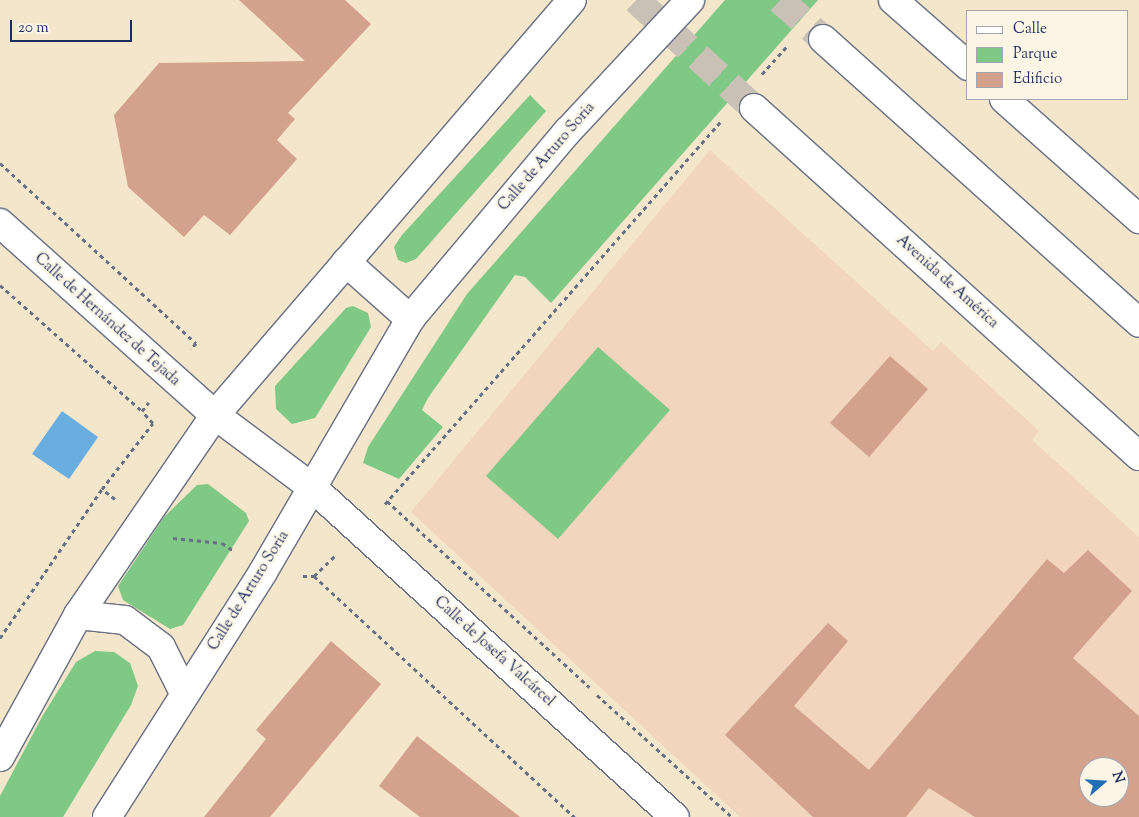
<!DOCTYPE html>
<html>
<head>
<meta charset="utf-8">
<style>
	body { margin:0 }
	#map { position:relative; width:1139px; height:817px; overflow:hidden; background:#f4e6cb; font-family:"Sorts Mill Goudy",serif }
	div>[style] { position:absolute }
	.built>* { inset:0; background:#f1d5bd }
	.green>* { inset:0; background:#7fc885 }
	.water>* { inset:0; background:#6aaedf }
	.building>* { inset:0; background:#d3a28c }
	.highway-tunnel>* { height:28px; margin-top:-14px; transform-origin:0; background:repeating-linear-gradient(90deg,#c9c1b5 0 28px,transparent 0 42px) }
	.path>* { height:3px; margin-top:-1.5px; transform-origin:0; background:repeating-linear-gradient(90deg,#676f84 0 4px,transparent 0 8px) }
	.roads { filter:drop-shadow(1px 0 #676f84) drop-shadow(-1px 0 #676f84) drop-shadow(0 1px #676f84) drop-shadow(0 -1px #676f84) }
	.street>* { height:28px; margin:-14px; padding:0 14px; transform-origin:14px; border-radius:14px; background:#fff }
	.primary>* { height:28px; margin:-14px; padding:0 14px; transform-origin:14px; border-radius:14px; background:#fff }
	.highway>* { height:28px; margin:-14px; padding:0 14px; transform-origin:14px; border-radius:14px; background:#fff }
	span { translate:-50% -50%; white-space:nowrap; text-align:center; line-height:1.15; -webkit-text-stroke:5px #fcf5e5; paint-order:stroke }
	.street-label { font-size:15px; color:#1b2f5e }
	.legend { position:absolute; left:966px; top:10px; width:162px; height:90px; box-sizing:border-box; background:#fcf5e5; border:1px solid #a2a6af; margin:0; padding:6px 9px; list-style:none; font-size:15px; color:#1b2f5e }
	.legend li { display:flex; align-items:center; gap:10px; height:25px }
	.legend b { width:25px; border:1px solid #a2a6af }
	.north { position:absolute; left:1079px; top:757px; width:50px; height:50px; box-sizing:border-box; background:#fcf5e5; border:1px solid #a2a6af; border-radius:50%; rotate:71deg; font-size:14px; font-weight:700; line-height:20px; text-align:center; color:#1b2f5e }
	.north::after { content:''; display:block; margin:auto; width:18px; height:22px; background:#1f6fb2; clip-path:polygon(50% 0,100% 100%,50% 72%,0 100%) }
	.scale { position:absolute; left:10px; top:20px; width:122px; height:22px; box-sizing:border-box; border:2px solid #1b2f5e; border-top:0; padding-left:6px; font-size:15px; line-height:18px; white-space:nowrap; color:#1b2f5e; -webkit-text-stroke:4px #fcf5e5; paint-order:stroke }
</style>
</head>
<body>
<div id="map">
	<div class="built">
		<i style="clip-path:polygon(evenodd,710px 150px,933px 351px,941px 342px,1039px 431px,1032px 440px,1139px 537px,1139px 817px,740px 817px,411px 512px,710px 150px,1089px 767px,1119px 767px,1119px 797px,1089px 797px,1089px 767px)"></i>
	</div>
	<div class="green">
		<i style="clip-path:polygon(725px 0,818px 0,551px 303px,525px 277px,515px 275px,428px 398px,422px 410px,443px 427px,399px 479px,363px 463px,368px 447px,467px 294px)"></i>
		<i style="clip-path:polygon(530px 95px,546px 111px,416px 259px,406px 263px,398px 260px,394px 247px,402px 235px)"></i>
		<i style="clip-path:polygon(353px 306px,368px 313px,371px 327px,315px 418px,292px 424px,276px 409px,275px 386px,346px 308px)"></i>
		<i style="clip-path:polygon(598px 347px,670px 410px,558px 539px,486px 476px)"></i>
		<i style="clip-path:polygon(208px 484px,246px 513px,249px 521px,183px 625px,170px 629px,123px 600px,118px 586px,164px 517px,197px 485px)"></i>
		<i style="clip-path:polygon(95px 651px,114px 652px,130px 663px,138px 686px,131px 705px,63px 817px,0 817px,0 796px,43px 715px,76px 662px)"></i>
	</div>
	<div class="water">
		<i style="clip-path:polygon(62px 411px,98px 437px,69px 479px,32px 454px)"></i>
	</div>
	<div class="building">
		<i style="clip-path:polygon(239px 0,345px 0,371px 24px,288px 113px,295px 119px,277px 140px,297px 159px,230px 235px,204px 215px,184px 237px,128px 187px,114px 115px,159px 63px,305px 61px)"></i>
		<i style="clip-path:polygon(890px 356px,928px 389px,869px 457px,830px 423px)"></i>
		<i style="clip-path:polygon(evenodd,1088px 550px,1132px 591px,1073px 658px,1139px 716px,1139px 817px,975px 817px,929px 788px,906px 817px,813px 817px,725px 735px,828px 623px,848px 641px,794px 706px,869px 770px,1047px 559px,1064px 573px,1088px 550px,1089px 767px,1119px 767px,1119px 797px,1089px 797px,1089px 767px)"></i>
		<i style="clip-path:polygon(331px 641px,381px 684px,270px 817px,204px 817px,266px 739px,256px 730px)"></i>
		<i style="clip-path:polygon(417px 736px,520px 817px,420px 817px,379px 786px)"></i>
	</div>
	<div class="highway-tunnel">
		<i style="left:636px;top:0;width:160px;rotate:42.5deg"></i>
		<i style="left:780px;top:0;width:58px;rotate:42.2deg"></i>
	</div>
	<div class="path">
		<i style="left:762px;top:74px;width:39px;rotate:-48deg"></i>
		<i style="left:0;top:163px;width:266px;rotate:42.6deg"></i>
		<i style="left:196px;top:343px;width:8px;rotate:130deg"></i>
		<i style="left:0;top:285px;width:190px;rotate:41.6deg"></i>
		<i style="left:115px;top:499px;width:16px;rotate:-142deg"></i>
		<i style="left:102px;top:489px;width:83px;rotate:-52.3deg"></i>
		<i style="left:153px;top:423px;width:16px;rotate:-133deg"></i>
		<i style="left:142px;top:411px;width:11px;rotate:-52deg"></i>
		<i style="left:387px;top:501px;width:275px;rotate:42.6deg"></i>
		<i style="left:385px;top:504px;width:511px;rotate:-48.73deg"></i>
		<i style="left:173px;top:538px;width:49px;rotate:5.8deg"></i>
		<i style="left:222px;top:543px;width:14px;rotate:34deg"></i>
		<i style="left:303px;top:576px;width:11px"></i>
		<i style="left:314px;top:576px;width:29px;rotate:-44deg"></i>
		<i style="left:314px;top:576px;width:355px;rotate:42.8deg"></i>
		<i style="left:0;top:638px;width:181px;rotate:-55.6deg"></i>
		<i style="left:597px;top:695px;width:182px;rotate:42.1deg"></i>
	</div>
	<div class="roads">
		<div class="street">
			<i style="left:893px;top:0;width:100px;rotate:41.3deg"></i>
			<i style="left:1004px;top:99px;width:181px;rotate:41.6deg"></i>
			<i style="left:0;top:223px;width:288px;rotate:41.8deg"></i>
			<i style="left:346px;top:262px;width:86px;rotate:41.7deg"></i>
			<i style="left:313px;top:488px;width:489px;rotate:42.3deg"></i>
			<i style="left:78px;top:615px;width:47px;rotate:6.1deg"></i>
			<i style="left:125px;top:620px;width:45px;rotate:36.9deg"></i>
			<i style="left:161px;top:647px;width:51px;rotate:63.4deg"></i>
		</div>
		<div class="primary">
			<i style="left:215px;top:415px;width:122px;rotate:36.7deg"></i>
			<i style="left:0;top:757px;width:162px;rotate:-61.2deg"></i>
			<i style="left:78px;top:615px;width:242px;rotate:-55.6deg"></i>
			<i style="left:215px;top:415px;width:547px;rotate:-49.3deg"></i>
			<i style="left:107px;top:817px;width:290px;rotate:-57.5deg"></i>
			<i style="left:263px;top:572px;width:293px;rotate:-59.8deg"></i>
			<i style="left:410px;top:319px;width:246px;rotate:-50deg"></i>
			<i style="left:568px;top:131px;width:179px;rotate:-47deg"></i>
		</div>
		<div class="highway">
			<i style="left:823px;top:39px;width:425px;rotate:41.9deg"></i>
			<i style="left:754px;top:108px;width:519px;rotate:42.11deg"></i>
		</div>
	</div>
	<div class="street-label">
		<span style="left:547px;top:157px;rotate:-49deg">Calle de Arturo Soria</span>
		<span style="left:947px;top:282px;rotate:42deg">Avenida de América</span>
		<span style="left:107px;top:320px;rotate:42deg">Calle de Hernández de Tejada</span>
		<span style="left:249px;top:591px;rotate:-58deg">Calle de Arturo Soria</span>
		<span style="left:494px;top:652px;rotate:42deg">Calle de Josefa Valcárcel</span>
	</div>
	<ul class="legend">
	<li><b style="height:6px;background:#fff"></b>Calle</li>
	<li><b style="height:14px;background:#7fc885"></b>Parque</li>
	<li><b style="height:14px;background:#d3a28c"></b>Edificio</li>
	</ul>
	<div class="north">N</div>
	<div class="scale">20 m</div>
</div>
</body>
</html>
